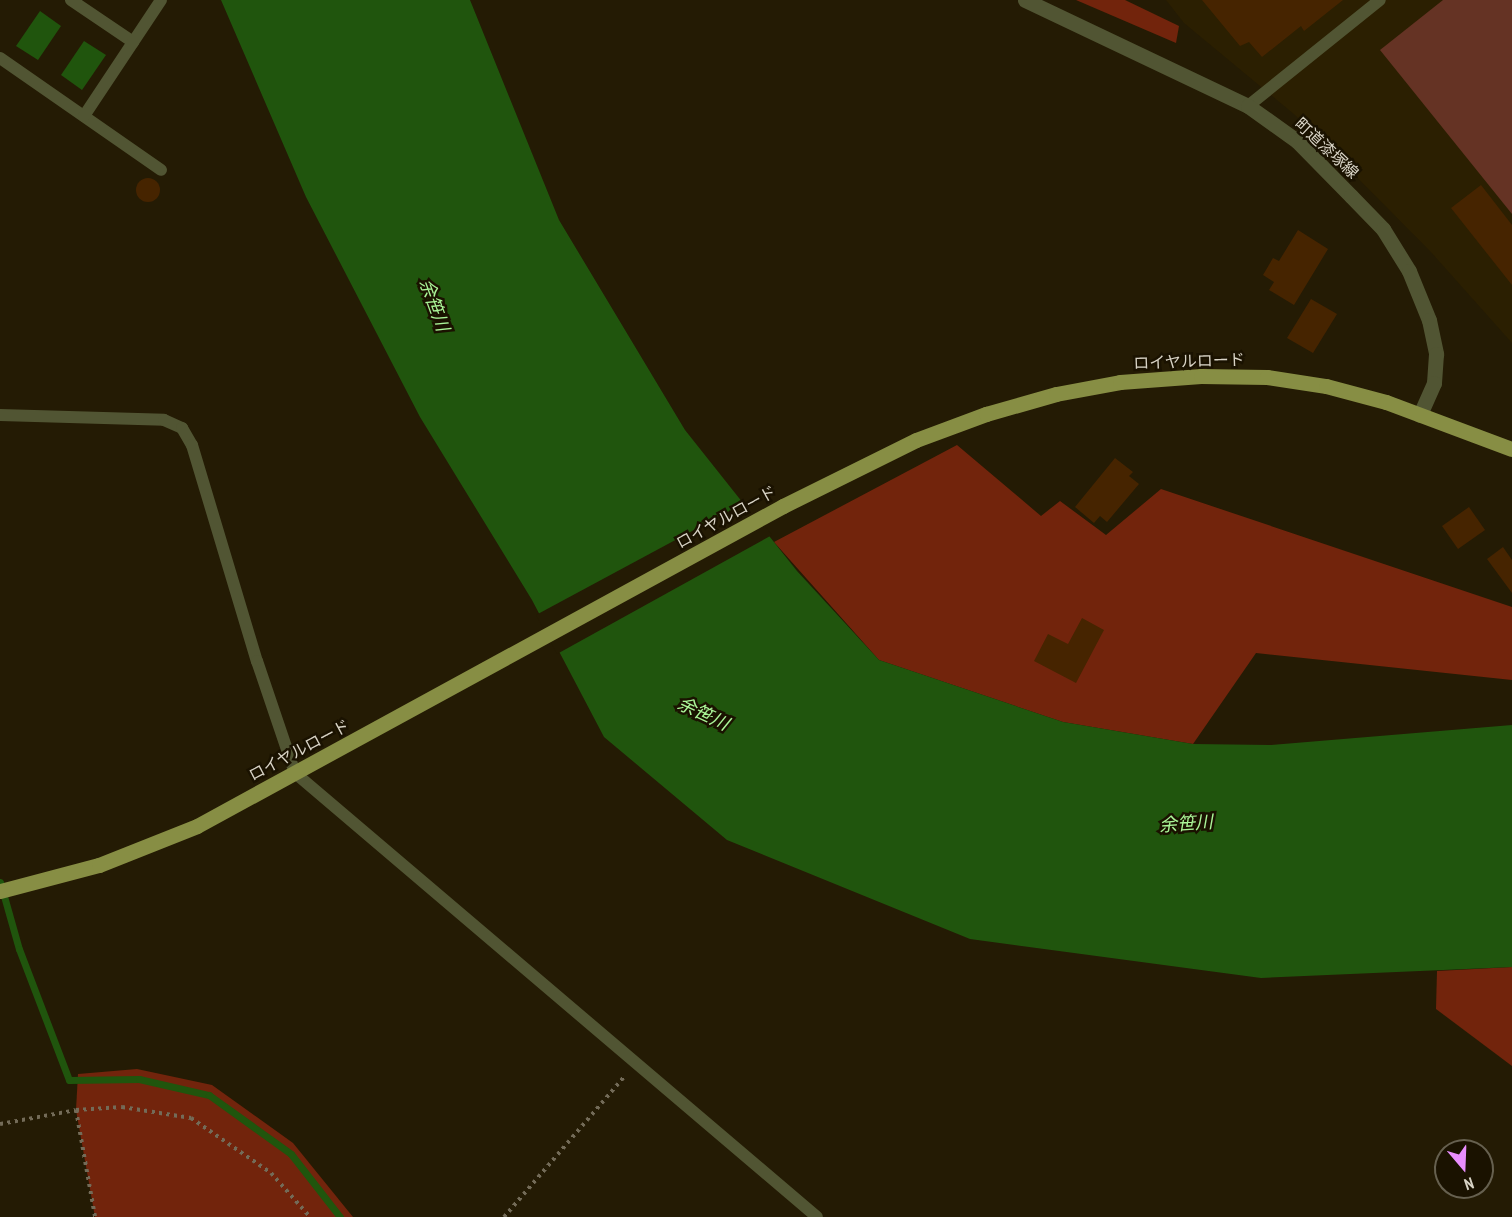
<!DOCTYPE html>
<html>
<head>
<meta charset="utf-8">
<style>
	body { margin:0 }
	#map { position:relative; width:1512px; height:1217px; overflow:hidden; background:#241b04; font-family:"PT Sans Narrow","Noto Sans JP",sans-serif }
	div>[style] { position:absolute }
	.built>* { inset:0; background:#2b1f01 }
	.green>* { inset:0; background:#653324 }
	.forest>* { inset:0; background:#72240c }
	.water>* { inset:0; background:#20550d }
	.pier>* { inset:0; background:#241b04 }
	.stream>* { height:7px; margin:-3.5px; padding:0 3.5px; transform-origin:3.5px; border-radius:3.5px; background:#20550d }
	.building>* { inset:0; background:#462400 }
	.round { border-radius:50% }
	.path>* { height:4px; margin-top:-2px; transform-origin:0; background:repeating-linear-gradient(90deg,#736b58 0 3px,transparent 0 7.5px) }
	.service>* { height:12px; margin:-6px; padding:0 6px; transform-origin:6px; border-radius:6px; background:#515533 }
	.tertiary>* { height:15px; margin:-7.5px; padding:0 7.5px; transform-origin:7.5px; border-radius:7.5px; background:#515533 }
	.primary>* { height:15px; margin:-7.5px; padding:0 7.5px; transform-origin:7.5px; border-radius:7.5px; background:#878e44 }
	span { translate:-50% -50%; white-space:nowrap; text-align:center; line-height:1.15; -webkit-text-stroke:5px #1a1200; paint-order:stroke }
	.street-label { font-size:16px; color:#d9d4c6 }
	.water-label { font-size:18px; color:#abf698; font-style:italic }
	.north { position:absolute; left:1434px; top:1139px; width:60px; height:60px; box-sizing:border-box; background:#1a1200; border:2px solid #66604f; border-radius:50%; rotate:161deg; font-size:16px; font-weight:700; line-height:24px; text-align:center; color:#d9d4c6 }
	.north::after { content:''; display:block; margin:auto; width:21px; height:27px; background:#e98efe; clip-path:polygon(50% 0,100% 100%,50% 72%,0 100%) }
</style>
</head>
<body>
<div id="map">
	<div class="built">
		<i style="clip-path:polygon(1166px 0,1512px 0,1512px 343px,1430px 251px,1295px 115px,1184px 23px)"></i>
	</div>
	<div class="green">
		<i style="clip-path:polygon(1443px 0,1512px 0,1512px 214px,1380px 50px)"></i>
	</div>
	<div class="forest">
		<i style="clip-path:polygon(1076px 0,1125px 0,1179px 26px,1176px 43px)"></i>
		<i style="clip-path:polygon(957px 445px,1041px 516px,1060px 501px,1106px 535px,1161px 489px,1512px 607px,1512px 680px,1256px 653px,1193px 744px,1063px 722px,879px 660px,774px 542px)"></i>
		<i style="clip-path:polygon(1512px 967px,1512px 1066px,1436px 1009px,1437px 971px)"></i>
		<i style="clip-path:polygon(137px 1069px,212px 1085px,293px 1143px,353px 1217px,95px 1217px,76px 1110px,78px 1074px)"></i>
	</div>
	<div class="water">
		<i style="clip-path:polygon(221px 0,470px 0,559px 220px,685px 430px,797px 571px,879px 660px,1063px 722px,1193px 744px,1271px 745px,1512px 725px,1512px 967px,1261px 978px,970px 939px,727px 840px,604px 737px,532px 600px,420px 417px,306px 197px)"></i>
		<i style="clip-path:polygon(40px 11px,61px 26px,38px 60px,16px 46px)"></i>
		<i style="clip-path:polygon(84px 41px,106px 55px,82px 90px,61px 75px)"></i>
	</div>
	<div class="pier">
		<i style="clip-path:polygon(746px 502px,772px 535px,557px 654px,536px 615px)"></i>
	</div>
	<div class="stream">
		<i style="left:0;top:882px;width:70px;rotate:74.2deg"></i>
		<i style="left:19px;top:949px;width:140px;rotate:69.1deg"></i>
		<i style="left:69px;top:1080px;width:70px;rotate:-0.8deg"></i>
		<i style="left:139px;top:1079px;width:72px;rotate:12.9deg"></i>
		<i style="left:209px;top:1095px;width:101px;rotate:35.7deg"></i>
		<i style="left:291px;top:1154px;width:80px;rotate:52.1deg"></i>
	</div>
	<div class="building">
		<i style="clip-path:polygon(1202px 0,1343px 0,1304px 31px,1301px 26px,1262px 57px,1249px 42px,1240px 46px)"></i>
		<i class="round" style="left:136px;top:178px;width:24px;height:24px"></i>
		<i style="clip-path:polygon(1481px 185px,1512px 225px,1512px 285px,1451px 208px)"></i>
		<i style="clip-path:polygon(1298px 230px,1328px 249px,1294px 305px,1269px 290px,1274px 282px,1263px 275px,1273px 258px,1279px 261px)"></i>
		<i style="clip-path:polygon(1311px 299px,1337px 314px,1313px 353px,1287px 338px)"></i>
		<i style="clip-path:polygon(1115px 458px,1133px 472px,1129px 476px,1139px 484px,1107px 522px,1100px 516px,1094px 523px,1075px 507px)"></i>
		<i style="clip-path:polygon(1469px 507px,1485px 530px,1458px 549px,1442px 526px)"></i>
		<i style="clip-path:polygon(1503px 547px,1512px 560px,1512px 593px,1487px 559px)"></i>
		<i style="clip-path:polygon(1082px 618px,1104px 630px,1076px 683px,1034px 661px,1048px 634px,1068px 644px)"></i>
	</div>
	<div class="path">
		<i style="left:76px;top:1110px;width:46px;rotate:-3.7deg"></i>
		<i style="left:122px;top:1107px;width:70px;rotate:9.1deg"></i>
		<i style="left:191px;top:1118px;width:97px;rotate:34.5deg"></i>
		<i style="left:271px;top:1173px;width:59px;rotate:48.4deg"></i>
		<i style="left:0;top:1124px;width:77px;rotate:-10.4deg"></i>
		<i style="left:76px;top:1110px;width:109px;rotate:79.9deg"></i>
		<i style="left:504px;top:1217px;width:186px;rotate:-49.4deg"></i>
	</div>
	<div class="service">
		<i style="left:71px;top:0;width:75px;rotate:34.1deg"></i>
		<i style="left:0;top:58px;width:196px;rotate:34.8deg"></i>
		<i style="left:1248px;top:106px;width:169px;rotate:-38.8deg"></i>
		<i style="left:84px;top:116px;width:139px;rotate:-56.4deg"></i>
		<i style="left:0;top:415px;width:164px;rotate:1.7deg"></i>
		<i style="left:164px;top:420px;width:20px;rotate:24deg"></i>
		<i style="left:182px;top:428px;width:20px;rotate:60deg"></i>
		<i style="left:192px;top:445px;width:226px;rotate:73.3deg"></i>
		<i style="left:257px;top:661px;width:118px;rotate:71.3deg"></i>
		<i style="left:295px;top:773px;width:685px;rotate:40.38deg"></i>
	</div>
	<div class="tertiary">
		<i style="left:1025px;top:0;width:247px;rotate:25.4deg"></i>
		<i style="left:1248px;top:106px;width:60px;rotate:35.5deg"></i>
		<i style="left:1297px;top:141px;width:77px;rotate:45.5deg"></i>
		<i style="left:1351px;top:196px;width:46px;rotate:45.9deg"></i>
		<i style="left:1383px;top:229px;width:49px;rotate:58.2deg"></i>
		<i style="left:1409px;top:271px;width:53px;rotate:67.8deg"></i>
		<i style="left:1429px;top:320px;width:35px;rotate:78deg"></i>
		<i style="left:1436px;top:354px;width:29px;rotate:94deg"></i>
		<i style="left:1434px;top:383px;width:35px;rotate:114deg"></i>
	</div>
	<div class="primary">
		<i style="left:0;top:891px;width:102px;rotate:-14.7deg"></i>
		<i style="left:99px;top:865px;width:105px;rotate:-21.7deg"></i>
		<i style="left:197px;top:826px;width:668px;rotate:-28.64deg"></i>
		<i style="left:783px;top:506px;width:148px;rotate:-26.4deg"></i>
		<i style="left:916px;top:440px;width:75px;rotate:-20.4deg"></i>
		<i style="left:986px;top:414px;width:73px;rotate:-15.9deg"></i>
		<i style="left:1056px;top:394px;width:65px;rotate:-10.6deg"></i>
		<i style="left:1120px;top:382px;width:81px;rotate:-4.2deg"></i>
		<i style="left:1201px;top:376px;width:66px;rotate:0.9deg"></i>
		<i style="left:1267px;top:377px;width:60px;rotate:8.7deg"></i>
		<i style="left:1326px;top:386px;width:62px;rotate:14.9deg"></i>
		<i style="left:1386px;top:402px;width:134px;rotate:20.5deg"></i>
	</div>
	<div class="street-label">
		<span style="left:1327px;top:148px;rotate:43deg">町道漆塚線</span>
		<span style="left:1189px;top:361px;rotate:-2deg">ロイヤルロード</span>
		<span style="left:726px;top:517px;rotate:-29deg">ロイヤルロード</span>
		<span style="left:299px;top:750px;rotate:-28deg">ロイヤルロード</span>
	</div>
	<div class="water-label">
		<span style="left:434px;top:305px;rotate:70deg">余笹川</span>
		<span style="left:703px;top:714px;rotate:25deg">余笹川</span>
		<span style="left:1186px;top:824px;rotate:-4deg">余笹川</span>
	</div>
	<div class="north">N</div>
</div>
</body>
</html>
